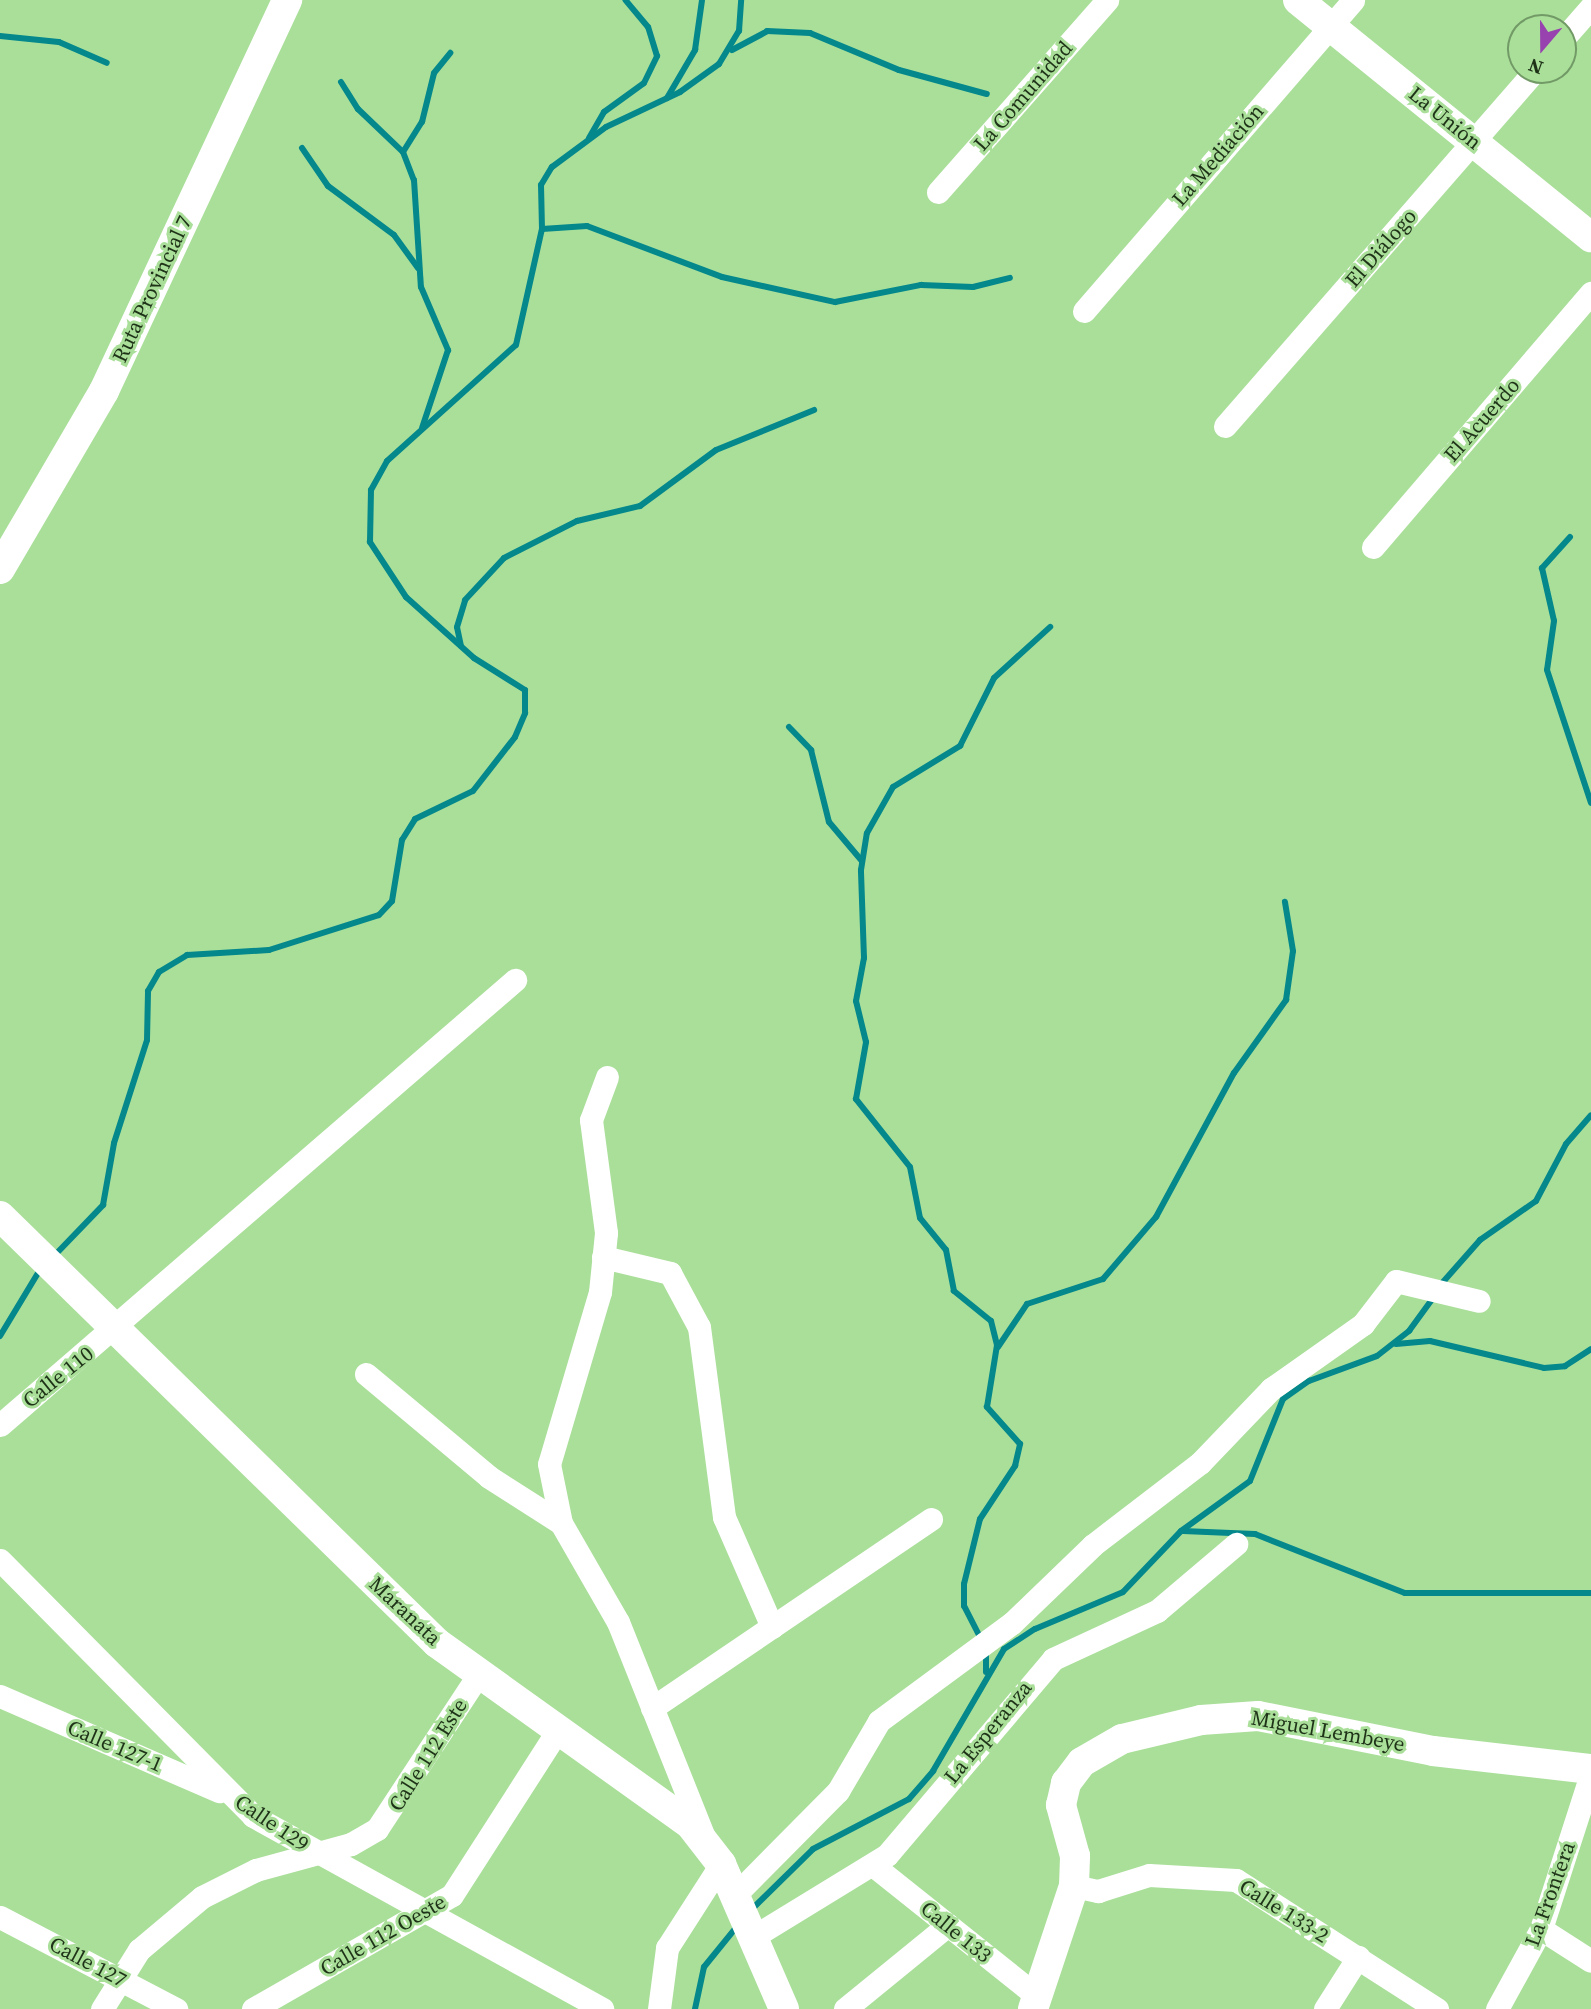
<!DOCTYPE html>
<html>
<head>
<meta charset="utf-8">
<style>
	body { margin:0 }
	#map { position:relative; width:1591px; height:2009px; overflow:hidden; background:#aadf9a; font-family:"Source Serif 4",serif }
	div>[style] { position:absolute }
	.stream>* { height:6px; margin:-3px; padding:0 3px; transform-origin:3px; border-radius:3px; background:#04888c }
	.minor>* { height:23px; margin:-11.5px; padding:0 11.5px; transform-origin:11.5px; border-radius:11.5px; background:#fff }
	.tertiary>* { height:30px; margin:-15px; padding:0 15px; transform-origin:15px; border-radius:15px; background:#fff }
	span { translate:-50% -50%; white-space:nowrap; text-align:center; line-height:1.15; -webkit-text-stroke:6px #aadf9a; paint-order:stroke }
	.street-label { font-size:21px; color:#1e3217 }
	.north { position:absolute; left:1507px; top:14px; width:70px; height:70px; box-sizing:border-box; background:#aadf9a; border:2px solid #729a66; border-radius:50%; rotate:200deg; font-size:19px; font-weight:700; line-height:28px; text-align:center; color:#1e3217 }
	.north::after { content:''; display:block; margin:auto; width:24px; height:32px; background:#9742af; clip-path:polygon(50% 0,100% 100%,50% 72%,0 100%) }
</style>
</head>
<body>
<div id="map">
	<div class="stream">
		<i style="left:0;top:36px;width:59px;rotate:5.8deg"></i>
		<i style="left:59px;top:42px;width:52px;rotate:23.6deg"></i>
		<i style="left:732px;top:50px;width:40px;rotate:-28deg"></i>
		<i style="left:767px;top:31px;width:43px;rotate:2.7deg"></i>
		<i style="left:810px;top:33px;width:96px;rotate:22.6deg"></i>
		<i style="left:899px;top:70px;width:91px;rotate:15.3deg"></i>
		<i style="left:341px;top:82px;width:32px;rotate:58deg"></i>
		<i style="left:358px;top:109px;width:62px;rotate:43.7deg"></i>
		<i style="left:403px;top:152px;width:30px;rotate:69deg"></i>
		<i style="left:414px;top:180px;width:107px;rotate:86.3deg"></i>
		<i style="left:421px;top:287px;width:69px;rotate:66.8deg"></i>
		<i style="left:448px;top:350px;width:82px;rotate:108.4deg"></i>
		<i style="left:667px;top:98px;width:56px;rotate:-59.7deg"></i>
		<i style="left:695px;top:50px;width:50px;rotate:-82deg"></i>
		<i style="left:589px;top:138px;width:30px;rotate:-60deg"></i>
		<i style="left:604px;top:112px;width:49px;rotate:-35.9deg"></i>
		<i style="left:644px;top:83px;width:30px;rotate:-64deg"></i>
		<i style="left:657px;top:56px;width:30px;rotate:-107deg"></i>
		<i style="left:648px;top:27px;width:35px;rotate:-130deg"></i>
		<i style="left:302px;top:148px;width:46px;rotate:55.6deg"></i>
		<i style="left:328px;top:186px;width:82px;rotate:36.6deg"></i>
		<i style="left:394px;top:235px;width:41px;rotate:54deg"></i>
		<i style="left:403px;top:152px;width:36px;rotate:-58deg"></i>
		<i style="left:422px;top:122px;width:50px;rotate:-76.2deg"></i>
		<i style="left:434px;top:73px;width:26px;rotate:-51deg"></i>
		<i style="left:542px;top:229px;width:45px;rotate:-3.8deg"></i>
		<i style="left:587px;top:226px;width:144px;rotate:20.7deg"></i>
		<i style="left:722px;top:277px;width:116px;rotate:12.5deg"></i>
		<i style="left:835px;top:302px;width:88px;rotate:-11.2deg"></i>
		<i style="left:921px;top:285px;width:52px;rotate:2.2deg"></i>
		<i style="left:973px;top:287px;width:38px;rotate:-14deg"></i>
		<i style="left:1570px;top:537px;width:42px;rotate:132.1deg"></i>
		<i style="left:1542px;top:568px;width:54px;rotate:77.2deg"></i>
		<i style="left:1554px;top:621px;width:49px;rotate:98.1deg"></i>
		<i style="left:1547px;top:670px;width:140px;rotate:71.7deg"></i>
		<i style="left:461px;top:646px;width:19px;rotate:-102deg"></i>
		<i style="left:457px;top:627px;width:28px;rotate:-73deg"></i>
		<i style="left:465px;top:600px;width:57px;rotate:-47.1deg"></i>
		<i style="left:504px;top:558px;width:82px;rotate:-26.9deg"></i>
		<i style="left:577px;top:521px;width:65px;rotate:-13.4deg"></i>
		<i style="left:640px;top:506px;width:94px;rotate:-36.4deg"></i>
		<i style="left:716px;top:450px;width:106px;rotate:-22.2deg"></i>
		<i style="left:789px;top:727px;width:32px;rotate:46deg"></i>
		<i style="left:811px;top:750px;width:74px;rotate:76deg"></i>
		<i style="left:829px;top:822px;width:51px;rotate:49.8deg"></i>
		<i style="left:54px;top:1256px;width:71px;rotate:-46.1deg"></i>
		<i style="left:103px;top:1205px;width:63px;rotate:-79.9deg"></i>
		<i style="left:114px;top:1143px;width:108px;rotate:-72.2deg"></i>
		<i style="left:147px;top:1040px;width:49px;rotate:-88.8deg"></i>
		<i style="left:148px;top:991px;width:22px;rotate:-60deg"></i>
		<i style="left:159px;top:972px;width:33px;rotate:-31deg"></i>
		<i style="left:187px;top:955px;width:82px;rotate:-3.5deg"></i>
		<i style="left:269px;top:950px;width:115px;rotate:-17.7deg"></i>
		<i style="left:379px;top:915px;width:19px;rotate:-47deg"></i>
		<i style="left:392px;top:901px;width:62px;rotate:-80.7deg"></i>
		<i style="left:402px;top:840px;width:25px;rotate:-58deg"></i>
		<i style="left:415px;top:819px;width:64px;rotate:-25.8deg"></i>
		<i style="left:473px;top:791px;width:68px;rotate:-52.1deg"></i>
		<i style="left:515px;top:737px;width:26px;rotate:-67deg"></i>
		<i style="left:525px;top:713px;width:23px;rotate:-90deg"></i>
		<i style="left:525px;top:690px;width:60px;rotate:-147.9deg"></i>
		<i style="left:474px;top:658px;width:91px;rotate:-138.1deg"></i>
		<i style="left:406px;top:597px;width:66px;rotate:-123.2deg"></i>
		<i style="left:370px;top:542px;width:52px;rotate:-88.9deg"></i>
		<i style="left:371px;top:490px;width:33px;rotate:-61deg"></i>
		<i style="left:387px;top:461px;width:173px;rotate:-42deg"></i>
		<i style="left:516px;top:345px;width:119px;rotate:-77.4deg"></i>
		<i style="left:542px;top:229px;width:44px;rotate:-91.3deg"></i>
		<i style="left:541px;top:185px;width:21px;rotate:-59deg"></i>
		<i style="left:552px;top:167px;width:67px;rotate:-36.5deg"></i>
		<i style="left:606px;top:127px;width:82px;rotate:-25.3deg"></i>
		<i style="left:680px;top:92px;width:48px;rotate:-35.7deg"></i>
		<i style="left:719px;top:64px;width:39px;rotate:-59deg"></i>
		<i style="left:739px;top:31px;width:31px;rotate:-86deg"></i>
		<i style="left:1443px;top:1282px;width:56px;rotate:-48.6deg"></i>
		<i style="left:1480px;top:1240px;width:68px;rotate:-34.9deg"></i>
		<i style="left:1536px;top:1201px;width:64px;rotate:-62.2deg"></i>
		<i style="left:1566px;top:1144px;width:38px;rotate:-49deg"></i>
		<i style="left:0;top:1336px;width:79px;rotate:-58.9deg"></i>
		<i style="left:1396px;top:1344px;width:34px;rotate:-5deg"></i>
		<i style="left:1430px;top:1341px;width:117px;rotate:13.3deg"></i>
		<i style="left:1544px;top:1368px;width:21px;rotate:-5deg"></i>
		<i style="left:1565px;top:1366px;width:31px;rotate:-33deg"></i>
		<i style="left:998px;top:1347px;width:52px;rotate:-56deg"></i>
		<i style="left:1027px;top:1304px;width:80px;rotate:-18.2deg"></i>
		<i style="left:1103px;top:1279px;width:82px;rotate:-49.5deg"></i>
		<i style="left:1156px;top:1217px;width:164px;rotate:-61.6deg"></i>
		<i style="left:1234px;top:1073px;width:90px;rotate:-54.5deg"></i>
		<i style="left:1286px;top:1000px;width:49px;rotate:-81.9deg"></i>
		<i style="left:1293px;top:951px;width:50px;rotate:-99.3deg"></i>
		<i style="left:1183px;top:1531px;width:72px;rotate:2.4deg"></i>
		<i style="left:1255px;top:1534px;width:161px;rotate:21.5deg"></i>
		<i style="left:1405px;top:1593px;width:186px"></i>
		<i style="left:981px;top:1639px;width:37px;rotate:-117deg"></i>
		<i style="left:964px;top:1606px;width:22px;rotate:-90deg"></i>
		<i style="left:964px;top:1584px;width:67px;rotate:-76.2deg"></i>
		<i style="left:980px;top:1519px;width:64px;rotate:-56.6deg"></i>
		<i style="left:1015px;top:1466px;width:23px;rotate:-77deg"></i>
		<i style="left:1020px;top:1444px;width:50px;rotate:-131.7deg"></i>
		<i style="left:987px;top:1407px;width:63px;rotate:-80.8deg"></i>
		<i style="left:997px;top:1345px;width:25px;rotate:-104deg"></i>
		<i style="left:991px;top:1321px;width:48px;rotate:-141deg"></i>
		<i style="left:954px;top:1291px;width:42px;rotate:-101deg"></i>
		<i style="left:946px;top:1250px;width:41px;rotate:-129.1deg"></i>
		<i style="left:920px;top:1218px;width:52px;rotate:-101.1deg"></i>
		<i style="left:910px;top:1167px;width:87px;rotate:-128.5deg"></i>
		<i style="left:856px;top:1099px;width:58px;rotate:-80deg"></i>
		<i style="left:866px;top:1042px;width:42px;rotate:-103.7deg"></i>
		<i style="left:856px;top:1001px;width:44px;rotate:-79.5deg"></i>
		<i style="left:864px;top:958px;width:88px;rotate:-92deg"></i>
		<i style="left:861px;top:870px;width:37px;rotate:-81deg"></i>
		<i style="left:867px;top:833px;width:53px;rotate:-60.5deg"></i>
		<i style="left:893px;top:787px;width:79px;rotate:-31.5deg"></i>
		<i style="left:960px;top:746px;width:76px;rotate:-63.4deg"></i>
		<i style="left:994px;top:678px;width:76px;rotate:-42.3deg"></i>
		<i style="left:986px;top:1649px;width:23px;rotate:90deg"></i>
		<i style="left:750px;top:1911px;width:88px;rotate:-44.5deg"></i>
		<i style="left:813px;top:1849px;width:108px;rotate:-27.5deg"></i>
		<i style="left:909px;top:1799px;width:37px;rotate:-49deg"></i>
		<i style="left:933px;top:1771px;width:141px;rotate:-59.8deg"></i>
		<i style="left:1004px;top:1649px;width:37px;rotate:-33deg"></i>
		<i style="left:1035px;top:1629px;width:95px;rotate:-22.8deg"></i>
		<i style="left:1123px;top:1592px;width:84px;rotate:-46.4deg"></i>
		<i style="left:1181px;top:1531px;width:85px;rotate:-35.9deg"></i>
		<i style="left:1250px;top:1481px;width:88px;rotate:-68.1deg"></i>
		<i style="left:1283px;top:1399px;width:32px;rotate:-35deg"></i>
		<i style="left:1309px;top:1381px;width:72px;rotate:-20.2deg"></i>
		<i style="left:1377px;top:1356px;width:41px;rotate:-38deg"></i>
		<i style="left:1409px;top:1331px;width:39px;rotate:-54deg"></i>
		<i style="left:695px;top:2009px;width:43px;rotate:-77.9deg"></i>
		<i style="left:704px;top:1967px;width:54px;rotate:-51deg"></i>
	</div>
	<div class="minor">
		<i style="left:1563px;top:39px;width:43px;rotate:-48.8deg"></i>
		<i style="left:938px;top:192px;width:256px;rotate:-48.6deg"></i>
		<i style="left:1084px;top:311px;width:411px;rotate:-49.1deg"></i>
		<i style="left:1225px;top:426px;width:473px;rotate:-48.9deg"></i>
		<i style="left:1373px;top:547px;width:335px;rotate:-49.4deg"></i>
		<i style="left:607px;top:1077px;width:46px;rotate:110.4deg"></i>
		<i style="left:591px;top:1120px;width:114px;rotate:82.4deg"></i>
		<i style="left:606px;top:1233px;width:59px;rotate:95.8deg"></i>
		<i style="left:600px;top:1292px;width:179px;rotate:106.5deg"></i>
		<i style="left:549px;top:1464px;width:60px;rotate:78.5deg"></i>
		<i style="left:561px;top:1523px;width:114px;rotate:60.1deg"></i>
		<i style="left:618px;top:1622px;width:232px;rotate:68.2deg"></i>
		<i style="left:603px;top:1257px;width:69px;rotate:13.4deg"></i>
		<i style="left:670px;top:1273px;width:61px;rotate:61.8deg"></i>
		<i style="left:699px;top:1327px;width:192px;rotate:82.5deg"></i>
		<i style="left:724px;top:1517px;width:120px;rotate:66.4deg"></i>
		<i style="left:366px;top:1374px;width:160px;rotate:39.9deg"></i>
		<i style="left:489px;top:1477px;width:85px;rotate:32.6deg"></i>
		<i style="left:0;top:1425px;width:681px;rotate:-40.83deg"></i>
		<i style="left:0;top:1560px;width:360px;rotate:45.3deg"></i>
		<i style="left:253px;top:1816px;width:399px;rotate:28.9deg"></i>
		<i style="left:0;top:1696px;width:239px;rotate:23.5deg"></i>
		<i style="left:652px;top:1708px;width:337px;rotate:-34.1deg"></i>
		<i style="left:874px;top:1866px;width:210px;rotate:38.6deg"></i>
		<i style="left:1074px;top:1886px;width:25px;rotate:12deg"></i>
		<i style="left:1098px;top:1891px;width:53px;rotate:-17.4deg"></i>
		<i style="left:1149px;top:1875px;width:87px;rotate:3.3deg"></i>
		<i style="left:1236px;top:1880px;width:239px;rotate:32.7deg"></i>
		<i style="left:734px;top:1896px;width:148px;rotate:-45.3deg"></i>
		<i style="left:838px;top:1791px;width:81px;rotate:-59.6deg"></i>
		<i style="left:879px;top:1721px;width:165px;rotate:-36.4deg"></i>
		<i style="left:1012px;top:1623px;width:112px;rotate:-43.9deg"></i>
		<i style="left:1093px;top:1545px;width:135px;rotate:-37.5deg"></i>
		<i style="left:1200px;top:1463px;width:103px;rotate:-46.2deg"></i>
		<i style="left:1271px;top:1389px;width:113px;rotate:-35.2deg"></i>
		<i style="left:1363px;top:1324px;width:54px;rotate:-52.5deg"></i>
		<i style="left:1396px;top:1281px;width:85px;rotate:13.5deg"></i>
		<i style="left:0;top:1917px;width:199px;rotate:27.6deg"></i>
		<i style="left:1541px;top:1929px;width:59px;rotate:32.6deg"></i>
		<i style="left:753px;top:1937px;width:157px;rotate:-31.5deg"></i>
		<i style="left:887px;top:1855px;width:257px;rotate:-49.7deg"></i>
		<i style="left:1053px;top:1659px;width:115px;rotate:-24.8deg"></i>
		<i style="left:1157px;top:1611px;width:104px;rotate:-40.3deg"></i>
		<i style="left:102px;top:2009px;width:70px;rotate:-57.9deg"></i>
		<i style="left:139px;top:1950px;width:82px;rotate:-40.1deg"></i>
		<i style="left:202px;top:1897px;width:60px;rotate:-26.6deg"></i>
		<i style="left:256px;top:1870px;width:98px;rotate:-15.3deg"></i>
		<i style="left:351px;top:1844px;width:30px;rotate:-30deg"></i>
		<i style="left:377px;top:1829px;width:184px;rotate:-56.7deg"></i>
		<i style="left:253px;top:2009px;width:229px;rotate:-29.8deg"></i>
		<i style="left:452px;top:1895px;width:196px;rotate:-57.3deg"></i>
		<i style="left:659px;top:2009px;width:62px;rotate:-82.5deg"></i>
		<i style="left:667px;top:1948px;width:100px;rotate:-57.3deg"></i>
		<i style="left:845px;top:2009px;width:133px;rotate:-39.2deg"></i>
		<i style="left:1325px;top:2009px;width:62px;rotate:-57.6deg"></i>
		<i style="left:1497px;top:2009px;width:91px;rotate:-61.2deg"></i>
		<i style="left:1541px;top:1929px;width:163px;rotate:-72.1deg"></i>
	</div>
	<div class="tertiary">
		<i style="left:1298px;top:0;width:377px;rotate:39deg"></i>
		<i style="left:0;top:569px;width:206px;rotate:-59.7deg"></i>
		<i style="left:104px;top:391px;width:432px;rotate:-64.9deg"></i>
		<i style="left:0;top:1216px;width:611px;rotate:44.34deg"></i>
		<i style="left:437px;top:1643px;width:311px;rotate:35.6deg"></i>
		<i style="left:690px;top:1824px;width:51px;rotate:52.2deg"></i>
		<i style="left:721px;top:1864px;width:158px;rotate:66.5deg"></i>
		<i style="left:1033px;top:2009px;width:130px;rotate:-71.6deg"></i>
		<i style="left:1074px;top:1886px;width:30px;rotate:-88deg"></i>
		<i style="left:1075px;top:1856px;width:53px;rotate:-105.4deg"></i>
		<i style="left:1061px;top:1805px;width:23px;rotate:-77deg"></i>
		<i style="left:1066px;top:1783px;width:26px;rotate:-53deg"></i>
		<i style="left:1082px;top:1762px;width:46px;rotate:-29.9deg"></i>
		<i style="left:1122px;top:1739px;width:81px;rotate:-13.5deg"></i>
		<i style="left:1201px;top:1720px;width:57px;rotate:-4deg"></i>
		<i style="left:1258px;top:1716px;width:178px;rotate:11.3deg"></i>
		<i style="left:1433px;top:1751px;width:159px;rotate:6.5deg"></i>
	</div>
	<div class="street-label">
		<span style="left:1023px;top:96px;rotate:-49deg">La Comunidad</span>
		<span style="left:1445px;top:118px;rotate:39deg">La Unión</span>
		<span style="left:1218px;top:155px;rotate:-49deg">La Mediación</span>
		<span style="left:1381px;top:248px;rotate:-49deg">El Diálogo</span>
		<span style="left:152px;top:289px;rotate:-65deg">Ruta Provincial 7</span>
		<span style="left:1482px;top:420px;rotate:-49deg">El Acuerdo</span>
		<span style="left:58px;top:1377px;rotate:-39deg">Calle 110</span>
		<span style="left:405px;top:1611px;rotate:43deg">Maranata</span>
		<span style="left:1328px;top:1731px;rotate:10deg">Miguel Lembeye</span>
		<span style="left:988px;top:1732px;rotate:-51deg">La Esperanza</span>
		<span style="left:115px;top:1746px;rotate:23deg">Calle 127-1</span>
		<span style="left:428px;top:1755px;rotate:-58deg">Calle 112 Este</span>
		<span style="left:272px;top:1823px;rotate:34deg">Calle 129</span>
		<span style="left:1550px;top:1894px;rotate:-70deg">La Frontera</span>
		<span style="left:1284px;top:1911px;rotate:32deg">Calle 133-2</span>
		<span style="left:956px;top:1932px;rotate:39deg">Calle 133</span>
		<span style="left:383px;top:1935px;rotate:-30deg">Calle 112 Oeste</span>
		<span style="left:88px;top:1962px;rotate:28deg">Calle 127</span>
	</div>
	<div class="north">N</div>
</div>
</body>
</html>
